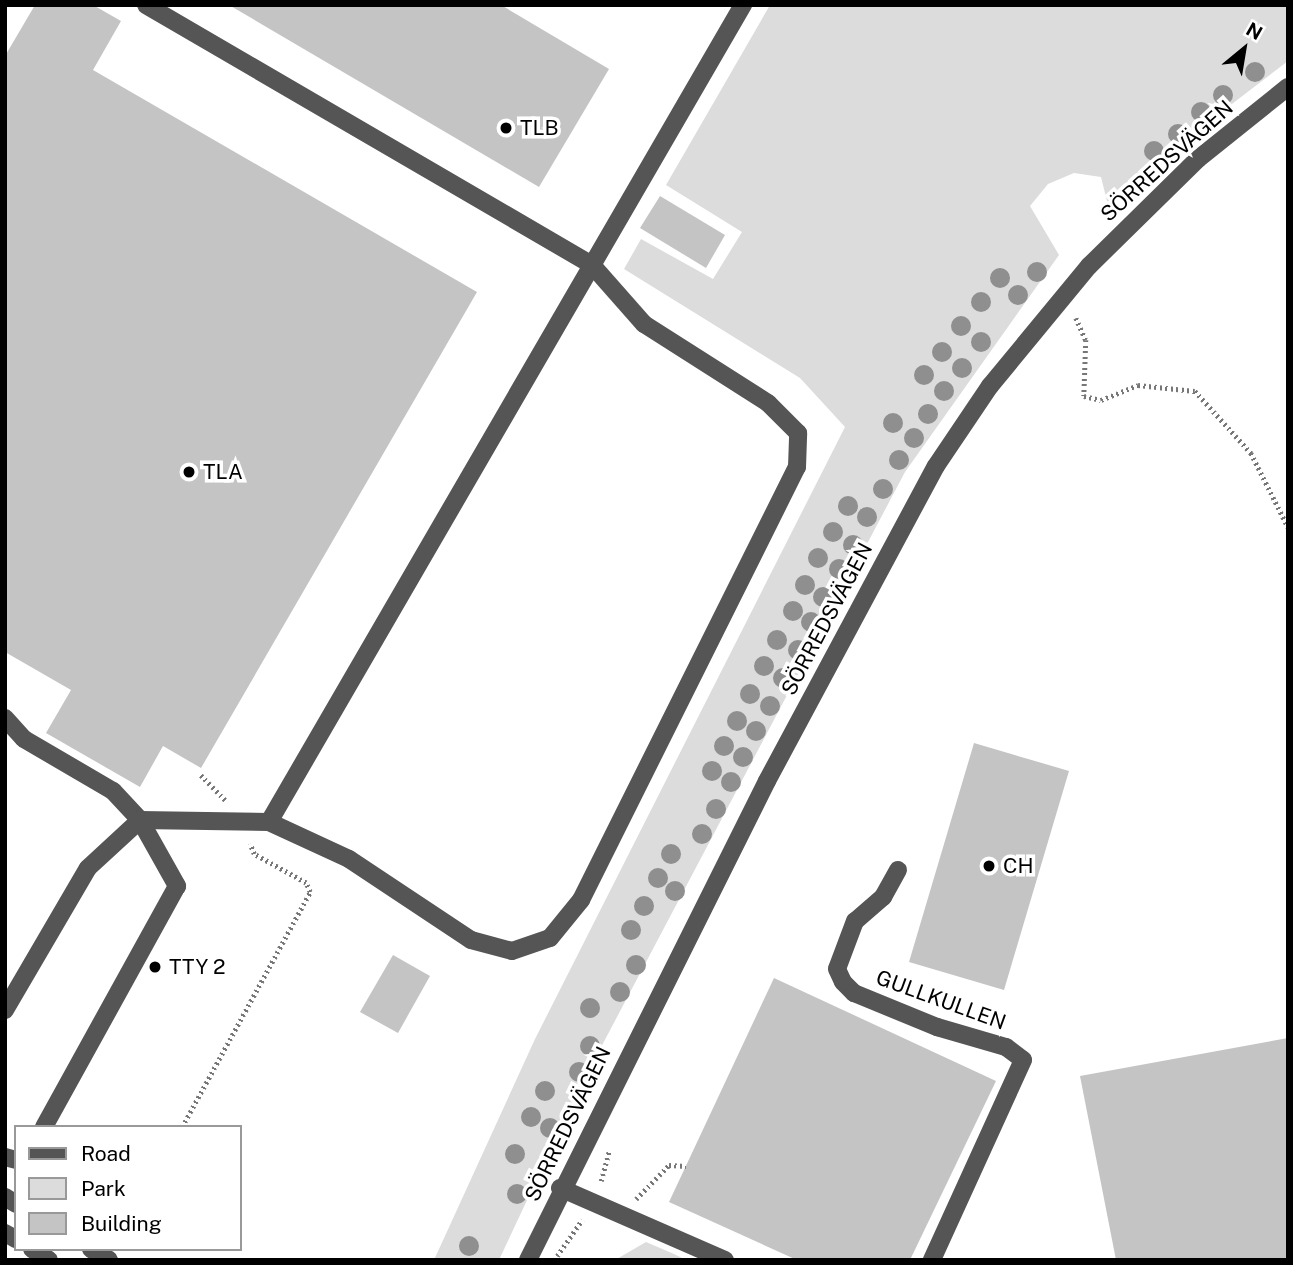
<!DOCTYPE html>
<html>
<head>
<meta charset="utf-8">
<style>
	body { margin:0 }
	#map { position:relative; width:1293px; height:1265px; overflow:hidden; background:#fff; font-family:"Public Sans",sans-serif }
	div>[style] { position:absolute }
	.green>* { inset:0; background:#dcdcdc }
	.building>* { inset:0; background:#c4c4c4 }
	.path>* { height:4.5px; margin-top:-2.25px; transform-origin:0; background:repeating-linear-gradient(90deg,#777 0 2px,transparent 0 5.5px) }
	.minor>* { height:18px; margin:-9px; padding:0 9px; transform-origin:9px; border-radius:9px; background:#555 }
	.trees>* { width:20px; height:20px; margin:-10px; border-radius:50%; background:#8f8f8f }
	.dots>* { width:19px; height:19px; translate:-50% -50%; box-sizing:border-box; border:4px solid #fff; border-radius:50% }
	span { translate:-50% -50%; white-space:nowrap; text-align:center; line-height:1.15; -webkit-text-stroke:7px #fff; paint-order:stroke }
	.poi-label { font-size:21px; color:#000 }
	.left { translate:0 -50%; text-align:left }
	.street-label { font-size:21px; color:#000 }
	.frame { position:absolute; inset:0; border:7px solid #000; pointer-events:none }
	.legend { position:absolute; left:14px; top:1125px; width:228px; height:126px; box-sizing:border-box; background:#fff; border:2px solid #999; margin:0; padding:9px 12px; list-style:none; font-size:21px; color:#000 }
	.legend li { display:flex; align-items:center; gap:14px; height:35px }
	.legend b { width:35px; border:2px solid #999 }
	.north { position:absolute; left:1209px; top:14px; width:70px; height:70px; -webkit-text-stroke:5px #fff; paint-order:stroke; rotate:30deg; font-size:19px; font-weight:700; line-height:28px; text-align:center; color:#000 }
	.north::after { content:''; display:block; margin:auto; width:24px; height:32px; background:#000; clip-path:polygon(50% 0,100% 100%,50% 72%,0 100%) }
</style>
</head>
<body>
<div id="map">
	<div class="green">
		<i style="clip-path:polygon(770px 5px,1288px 5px,1288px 61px,1215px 117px,1123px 200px,1107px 201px,1101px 177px,1074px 173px,1048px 184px,1030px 206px,1059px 255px,905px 472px,580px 1087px,499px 1260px,434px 1260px,535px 1039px,845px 427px,800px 378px,624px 269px,641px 239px,713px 279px,742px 232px,666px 185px)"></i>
		<i style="clip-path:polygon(646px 1242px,674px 1254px,686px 1260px,615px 1260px)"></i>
	</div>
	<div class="building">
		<i style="clip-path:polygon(35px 5px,93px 5px,121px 21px,93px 70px,477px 292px,201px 768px,163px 746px,140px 787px,46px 733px,71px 690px,5px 652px,5px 56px)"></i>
		<i style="clip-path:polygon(229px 5px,501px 5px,609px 69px,539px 187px)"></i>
		<i style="clip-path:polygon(660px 196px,725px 235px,706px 268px,640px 228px)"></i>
		<i style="clip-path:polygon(974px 743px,1069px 771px,1004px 990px,909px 962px)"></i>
		<i style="clip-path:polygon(393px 955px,430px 976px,398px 1033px,360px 1012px)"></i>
		<i style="clip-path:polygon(774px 978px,996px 1081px,910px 1260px,797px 1260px,669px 1202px)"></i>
		<i style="clip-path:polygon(1288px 1038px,1288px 1260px,1116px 1260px,1080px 1076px)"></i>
	</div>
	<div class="path">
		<i style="left:1076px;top:318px;width:24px;rotate:66deg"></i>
		<i style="left:1086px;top:340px;width:56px;rotate:92deg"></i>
		<i style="left:1084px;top:396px;width:17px;rotate:13deg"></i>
		<i style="left:1101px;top:400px;width:40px;rotate:-22deg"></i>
		<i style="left:1138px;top:385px;width:57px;rotate:6deg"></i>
		<i style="left:1195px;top:391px;width:84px;rotate:47.9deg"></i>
		<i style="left:1251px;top:453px;width:83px;rotate:63.4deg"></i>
		<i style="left:201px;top:775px;width:35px;rotate:46deg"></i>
		<i style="left:182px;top:1127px;width:268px;rotate:-61.4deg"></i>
		<i style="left:310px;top:892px;width:10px;rotate:-114deg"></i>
		<i style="left:306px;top:883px;width:60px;rotate:-150.9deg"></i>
		<i style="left:254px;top:854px;width:11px;rotate:-112deg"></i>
		<i style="left:601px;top:1181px;width:30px;rotate:-75deg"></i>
		<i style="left:636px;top:1199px;width:47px;rotate:-45.9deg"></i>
		<i style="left:669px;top:1165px;width:17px;rotate:3deg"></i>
		<i style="left:557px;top:1256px;width:44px;rotate:-55.2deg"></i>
	</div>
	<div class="minor">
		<i style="left:5px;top:718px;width:28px;rotate:48deg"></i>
		<i style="left:24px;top:739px;width:103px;rotate:30.3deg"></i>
		<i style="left:113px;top:791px;width:40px;rotate:47deg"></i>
		<i style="left:140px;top:820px;width:76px;rotate:60.7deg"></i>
		<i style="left:177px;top:886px;width:275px;rotate:118.9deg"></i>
		<i style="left:269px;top:822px;width:945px;rotate:-59.88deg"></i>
		<i style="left:898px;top:870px;width:31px;rotate:119deg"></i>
		<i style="left:883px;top:897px;width:37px;rotate:139deg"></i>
		<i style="left:855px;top:921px;width:51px;rotate:110.6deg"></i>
		<i style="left:837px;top:969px;width:14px;rotate:65deg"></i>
		<i style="left:843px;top:982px;width:16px;rotate:45deg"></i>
		<i style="left:854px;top:993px;width:90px;rotate:22.3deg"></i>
		<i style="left:937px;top:1027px;width:72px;rotate:16.2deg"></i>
		<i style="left:1006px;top:1047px;width:21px;rotate:37deg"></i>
		<i style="left:1023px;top:1060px;width:220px;rotate:114.5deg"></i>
		<i style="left:5px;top:1010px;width:164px;rotate:-59.7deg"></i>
		<i style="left:88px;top:868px;width:71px;rotate:-42.7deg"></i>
		<i style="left:140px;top:820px;width:129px;rotate:0.9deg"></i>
		<i style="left:269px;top:822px;width:88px;rotate:24.8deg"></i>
		<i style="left:349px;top:859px;width:146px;rotate:33.6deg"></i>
		<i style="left:471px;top:940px;width:42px;rotate:15deg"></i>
		<i style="left:512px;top:951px;width:40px;rotate:-18.9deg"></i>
		<i style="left:550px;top:938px;width:49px;rotate:-50.8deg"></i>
		<i style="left:581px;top:900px;width:484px;rotate:-63.5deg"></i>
		<i style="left:797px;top:467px;width:34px;rotate:-88deg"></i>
		<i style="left:798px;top:433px;width:42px;rotate:-135deg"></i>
		<i style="left:768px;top:403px;width:147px;rotate:-147.5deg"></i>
		<i style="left:644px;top:324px;width:79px;rotate:-131.4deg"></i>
		<i style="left:592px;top:265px;width:516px;rotate:-149.76deg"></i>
		<i style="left:5px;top:1157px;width:11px;rotate:15deg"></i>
		<i style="left:560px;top:1188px;width:180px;rotate:23.6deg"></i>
		<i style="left:5px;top:1197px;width:13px;rotate:32deg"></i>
		<i style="left:5px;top:1233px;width:13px;rotate:29deg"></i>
		<i style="left:32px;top:1249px;width:20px;rotate:33deg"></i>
		<i style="left:91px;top:1249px;width:21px;rotate:31deg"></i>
		<i style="left:528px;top:1260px;width:535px;rotate:-63.48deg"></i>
		<i style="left:767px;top:781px;width:357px;rotate:-61.8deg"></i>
		<i style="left:936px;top:466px;width:97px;rotate:-56deg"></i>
		<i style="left:990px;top:386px;width:156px;rotate:-50.5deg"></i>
		<i style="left:1089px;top:266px;width:153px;rotate:-44.5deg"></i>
		<i style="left:1198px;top:159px;width:115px;rotate:-38.7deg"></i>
	</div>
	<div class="trees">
		<i style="left:1255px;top:72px"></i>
		<i style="left:1223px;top:95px"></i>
		<i style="left:1201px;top:112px"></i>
		<i style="left:1178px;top:134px"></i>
		<i style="left:1154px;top:151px"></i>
		<i style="left:1037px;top:272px"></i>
		<i style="left:1000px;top:278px"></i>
		<i style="left:1018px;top:295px"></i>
		<i style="left:981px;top:302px"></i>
		<i style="left:961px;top:326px"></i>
		<i style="left:981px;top:342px"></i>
		<i style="left:942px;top:352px"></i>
		<i style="left:962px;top:368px"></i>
		<i style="left:924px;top:375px"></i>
		<i style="left:944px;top:391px"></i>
		<i style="left:928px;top:414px"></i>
		<i style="left:893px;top:423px"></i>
		<i style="left:914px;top:438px"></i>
		<i style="left:899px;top:460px"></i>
		<i style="left:883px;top:489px"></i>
		<i style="left:848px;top:506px"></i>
		<i style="left:867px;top:517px"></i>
		<i style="left:833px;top:532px"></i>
		<i style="left:853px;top:545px"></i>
		<i style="left:818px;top:558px"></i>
		<i style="left:839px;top:569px"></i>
		<i style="left:805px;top:585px"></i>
		<i style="left:823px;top:597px"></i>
		<i style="left:793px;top:611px"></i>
		<i style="left:811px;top:622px"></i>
		<i style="left:777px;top:640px"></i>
		<i style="left:798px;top:650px"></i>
		<i style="left:764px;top:666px"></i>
		<i style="left:783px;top:678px"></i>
		<i style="left:750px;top:694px"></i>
		<i style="left:770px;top:706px"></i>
		<i style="left:737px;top:721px"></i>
		<i style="left:756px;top:731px"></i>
		<i style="left:724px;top:746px"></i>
		<i style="left:743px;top:757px"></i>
		<i style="left:712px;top:771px"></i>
		<i style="left:731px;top:782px"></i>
		<i style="left:716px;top:809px"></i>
		<i style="left:702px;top:834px"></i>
		<i style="left:671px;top:854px"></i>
		<i style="left:658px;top:878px"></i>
		<i style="left:675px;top:891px"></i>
		<i style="left:644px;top:906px"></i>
		<i style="left:631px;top:930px"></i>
		<i style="left:636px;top:965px"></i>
		<i style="left:620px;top:992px"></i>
		<i style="left:590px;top:1008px"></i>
		<i style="left:590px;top:1046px"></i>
		<i style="left:579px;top:1072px"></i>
		<i style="left:545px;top:1091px"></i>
		<i style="left:531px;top:1117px"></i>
		<i style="left:550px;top:1128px"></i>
		<i style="left:515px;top:1154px"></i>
		<i style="left:517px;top:1194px"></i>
		<i style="left:469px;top:1246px"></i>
	</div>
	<div class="dots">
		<i style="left:506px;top:128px;background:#000"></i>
		<i style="left:189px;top:472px;background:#000"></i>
		<i style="left:989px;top:866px;background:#000"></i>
		<i style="left:155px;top:967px;background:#000"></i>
	</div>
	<div class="poi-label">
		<span class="left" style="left:520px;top:128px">TLB</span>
		<span class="left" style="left:203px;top:472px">TLA</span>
		<span class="left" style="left:1003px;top:866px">CH</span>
		<span class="left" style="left:169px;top:967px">TTY 2</span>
	</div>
	<div class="street-label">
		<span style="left:1167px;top:161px;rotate:-42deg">SÖRREDSVÄGEN</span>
		<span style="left:827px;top:619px;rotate:-62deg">SÖRREDSVÄGEN</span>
		<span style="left:941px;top:1000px;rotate:20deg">GULLKULLEN</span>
		<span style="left:568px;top:1124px;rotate:-64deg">SÖRREDSVÄGEN</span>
	</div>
	<div class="frame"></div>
	<ul class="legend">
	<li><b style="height:9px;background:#555"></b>Road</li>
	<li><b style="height:19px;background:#dcdcdc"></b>Park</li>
	<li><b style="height:19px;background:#c4c4c4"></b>Building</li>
	</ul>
	<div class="north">N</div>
</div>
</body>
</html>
